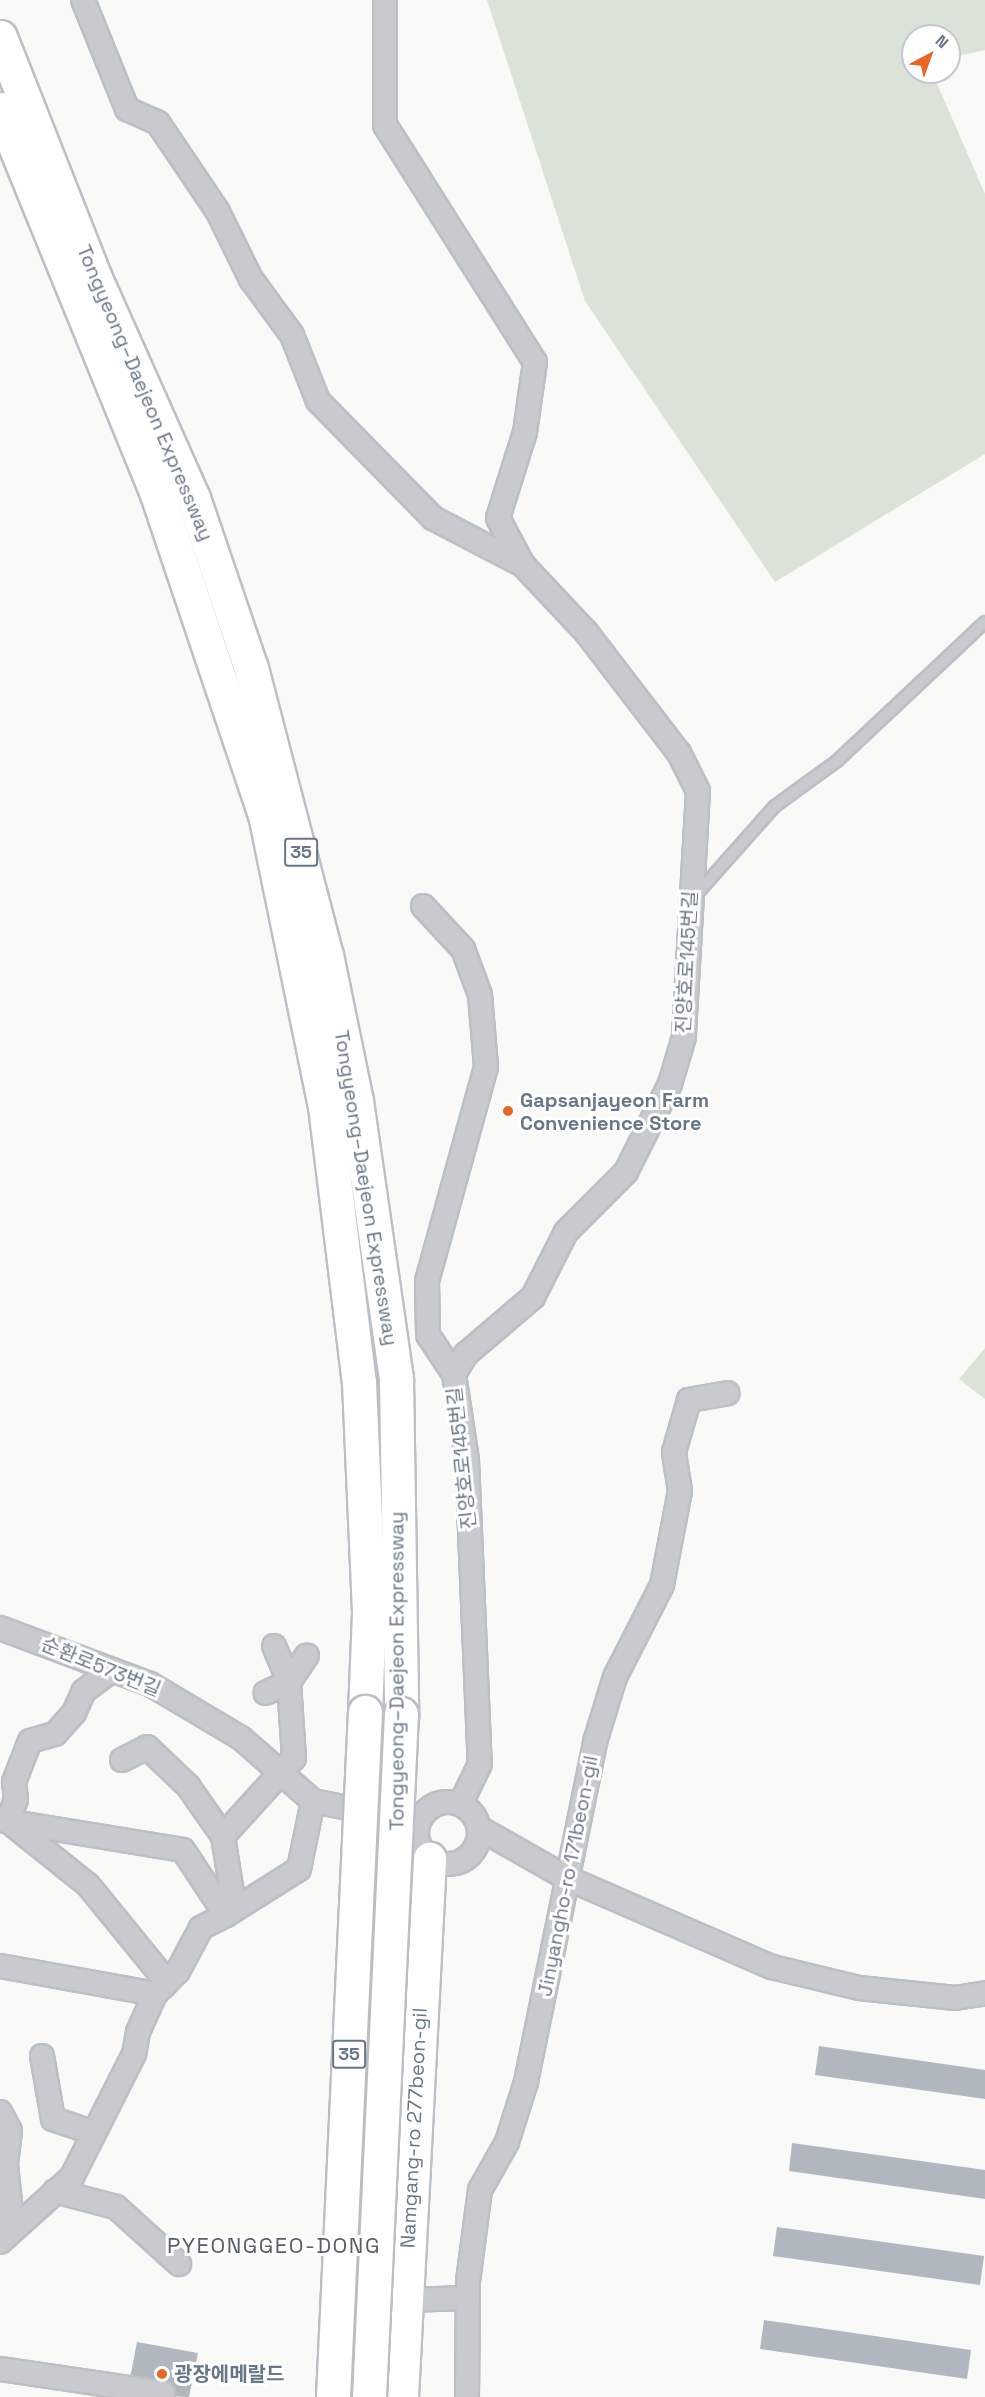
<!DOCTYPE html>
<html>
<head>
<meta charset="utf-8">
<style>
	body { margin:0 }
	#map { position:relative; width:985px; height:2397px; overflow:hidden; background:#f9f9f7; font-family:"Space Grotesk","Noto Sans KR",sans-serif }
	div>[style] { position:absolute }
	.green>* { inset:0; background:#dbe2d8 }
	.building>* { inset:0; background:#b0b7be }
	.roads { filter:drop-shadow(2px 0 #bbc0c5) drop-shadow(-2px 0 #bbc0c5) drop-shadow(0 2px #bbc0c5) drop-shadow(0 -2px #bbc0c5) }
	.lane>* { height:10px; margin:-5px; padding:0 5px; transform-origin:5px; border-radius:5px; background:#c7cace }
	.street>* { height:22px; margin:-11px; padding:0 11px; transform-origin:11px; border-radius:11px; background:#c7cace }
	.street>.ring { margin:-11px; padding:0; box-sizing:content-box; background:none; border:22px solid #c7cace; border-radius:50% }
	.secondary>* { height:32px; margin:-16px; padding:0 16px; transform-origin:16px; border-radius:16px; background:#fff }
	.highway>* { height:33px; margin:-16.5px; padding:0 16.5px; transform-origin:16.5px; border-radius:16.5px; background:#fff }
	.bridges { filter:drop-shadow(2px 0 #bbbec2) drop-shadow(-2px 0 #bbbec2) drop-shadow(0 2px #bbbec2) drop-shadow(0 -2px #bbbec2) }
	.highway-bridge>* { height:33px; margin:-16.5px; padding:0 16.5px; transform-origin:16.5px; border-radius:16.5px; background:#fff }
	.dots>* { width:16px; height:16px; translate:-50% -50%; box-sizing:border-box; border:3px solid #fff; border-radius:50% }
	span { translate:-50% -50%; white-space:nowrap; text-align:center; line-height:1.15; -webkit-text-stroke:6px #fff; paint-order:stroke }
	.shield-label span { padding:2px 4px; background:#fff; border:2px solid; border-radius:4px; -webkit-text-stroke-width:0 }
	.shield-label { font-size:18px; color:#677789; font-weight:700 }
	.street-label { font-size:20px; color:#677789 }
	.poi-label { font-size:20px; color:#677789; font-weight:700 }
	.left { translate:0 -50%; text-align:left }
	.quarter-label { font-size:22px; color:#56616e; letter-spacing:1.5px }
	.north { position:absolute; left:901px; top:24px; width:60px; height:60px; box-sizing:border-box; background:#fff; border:2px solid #c2c9d0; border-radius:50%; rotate:41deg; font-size:16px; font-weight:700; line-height:24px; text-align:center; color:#677789 }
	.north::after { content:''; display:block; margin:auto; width:21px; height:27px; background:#ea6627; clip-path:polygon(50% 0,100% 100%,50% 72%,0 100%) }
</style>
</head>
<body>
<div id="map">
	<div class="green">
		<i style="clip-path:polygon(487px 0,985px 0,985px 50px,949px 58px,949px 36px,913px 36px,913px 72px,932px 72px,985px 194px,985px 454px,775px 582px,585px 301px)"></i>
		<i style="clip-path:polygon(985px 1348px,985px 1399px,959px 1379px)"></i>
	</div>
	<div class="building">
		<i style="clip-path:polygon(819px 2046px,985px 2070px,985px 2099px,815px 2075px)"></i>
		<i style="clip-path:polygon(792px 2143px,985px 2170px,985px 2199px,789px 2171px)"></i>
		<i style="clip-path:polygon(777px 2227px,984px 2256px,980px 2285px,773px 2256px)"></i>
		<i style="clip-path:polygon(764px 2320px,971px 2350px,967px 2379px,760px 2349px)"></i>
		<i style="clip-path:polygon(137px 2342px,198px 2353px,189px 2397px,127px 2394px)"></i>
	</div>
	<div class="roads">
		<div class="lane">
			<i style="left:695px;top:896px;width:120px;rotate:-48.4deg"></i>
			<i style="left:775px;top:806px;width:77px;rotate:-36deg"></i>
			<i style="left:837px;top:761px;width:203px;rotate:-43.2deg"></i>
		</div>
		<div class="street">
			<i style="left:83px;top:0;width:118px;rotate:68deg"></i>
			<i style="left:127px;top:109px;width:34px;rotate:24deg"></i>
			<i style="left:158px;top:123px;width:107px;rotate:56deg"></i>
			<i style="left:218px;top:212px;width:75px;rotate:63.8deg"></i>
			<i style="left:251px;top:279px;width:69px;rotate:53.8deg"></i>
			<i style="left:292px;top:335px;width:71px;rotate:68.5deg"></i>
			<i style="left:318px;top:401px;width:164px;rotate:45.5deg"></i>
			<i style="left:433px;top:518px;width:102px;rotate:27.6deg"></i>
			<i style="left:385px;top:0;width:125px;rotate:90deg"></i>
			<i style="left:385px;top:125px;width:280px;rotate:57.7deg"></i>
			<i style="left:535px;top:362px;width:71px;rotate:98.1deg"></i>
			<i style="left:525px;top:432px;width:90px;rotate:107.4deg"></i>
			<i style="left:498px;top:518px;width:53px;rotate:62deg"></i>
			<i style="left:523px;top:565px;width:92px;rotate:46.8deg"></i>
			<i style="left:586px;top:632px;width:153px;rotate:52.5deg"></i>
			<i style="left:679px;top:753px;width:42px;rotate:63.4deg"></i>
			<i style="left:698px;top:791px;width:246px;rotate:93.3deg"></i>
			<i style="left:684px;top:1037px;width:49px;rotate:106.6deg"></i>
			<i style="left:670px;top:1084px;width:98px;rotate:116.6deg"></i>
			<i style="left:626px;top:1172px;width:85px;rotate:135deg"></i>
			<i style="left:566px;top:1232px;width:73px;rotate:116.9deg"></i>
			<i style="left:533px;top:1297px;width:88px;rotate:139.6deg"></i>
			<i style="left:466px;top:1354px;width:23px;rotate:121deg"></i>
			<i style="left:454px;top:1374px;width:87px;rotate:81.4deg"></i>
			<i style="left:467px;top:1460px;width:304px;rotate:87.6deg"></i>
			<i style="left:480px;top:1764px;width:43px;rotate:116deg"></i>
			<i style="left:423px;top:906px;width:59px;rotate:47.1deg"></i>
			<i style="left:463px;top:949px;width:49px;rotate:69.7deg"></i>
			<i style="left:480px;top:995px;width:72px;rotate:85.2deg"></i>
			<i style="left:486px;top:1067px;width:222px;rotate:105.4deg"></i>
			<i style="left:427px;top:1281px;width:54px;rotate:88.9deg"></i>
			<i style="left:428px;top:1335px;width:47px;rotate:56.3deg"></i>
			<i style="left:0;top:1628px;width:160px;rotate:20.5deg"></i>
			<i style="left:150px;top:1684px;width:106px;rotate:30.7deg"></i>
			<i style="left:241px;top:1738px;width:96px;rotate:41.2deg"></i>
			<i style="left:313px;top:1801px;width:107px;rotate:11.3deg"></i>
			<i style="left:274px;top:1646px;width:39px;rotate:67deg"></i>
			<i style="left:289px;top:1682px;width:32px;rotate:-56deg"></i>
			<i style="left:122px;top:1760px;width:28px;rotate:-27deg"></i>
			<i style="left:147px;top:1747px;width:57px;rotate:43.6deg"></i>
			<i style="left:188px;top:1786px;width:61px;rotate:55deg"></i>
			<i class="ring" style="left:417px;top:1802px;width:40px;height:40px"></i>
			<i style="left:0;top:1820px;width:185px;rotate:9.3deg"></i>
			<i style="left:183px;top:1850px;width:78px;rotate:56.5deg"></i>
			<i style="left:226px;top:1915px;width:28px;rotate:153deg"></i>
			<i style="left:201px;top:1928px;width:49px;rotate:118.1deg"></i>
			<i style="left:178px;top:1971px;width:33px;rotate:135deg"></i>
			<i style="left:155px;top:1994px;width:42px;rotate:114.1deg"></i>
			<i style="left:138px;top:2032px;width:22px;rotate:100deg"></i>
			<i style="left:134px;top:2054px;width:138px;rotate:116.8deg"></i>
			<i style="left:72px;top:2177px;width:97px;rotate:137.9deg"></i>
			<i style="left:8px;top:1821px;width:102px;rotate:38.7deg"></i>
			<i style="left:88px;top:1885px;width:125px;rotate:50.8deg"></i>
			<i style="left:167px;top:1982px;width:6px;rotate:129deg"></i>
			<i style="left:8px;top:1821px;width:23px;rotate:-70deg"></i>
			<i style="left:16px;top:1799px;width:17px;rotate:-97deg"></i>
			<i style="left:14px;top:1782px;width:44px;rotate:-68.7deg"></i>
			<i style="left:30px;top:1741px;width:26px;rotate:-16deg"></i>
			<i style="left:55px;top:1734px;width:28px;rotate:-48deg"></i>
			<i style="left:74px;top:1713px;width:24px;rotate:-66deg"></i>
			<i style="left:84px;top:1691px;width:35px;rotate:-37deg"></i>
			<i style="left:479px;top:1828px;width:101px;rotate:29.6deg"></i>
			<i style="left:567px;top:1878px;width:223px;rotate:23.5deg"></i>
			<i style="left:772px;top:1967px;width:89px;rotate:13.6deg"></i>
			<i style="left:859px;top:1988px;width:97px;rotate:5.9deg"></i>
			<i style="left:955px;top:1998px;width:30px;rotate:-9deg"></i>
			<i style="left:234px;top:1905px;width:70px;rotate:-99.1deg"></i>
			<i style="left:223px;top:1836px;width:105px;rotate:-47.7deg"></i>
			<i style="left:294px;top:1758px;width:76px;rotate:-93.8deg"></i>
			<i style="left:289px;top:1682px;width:26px;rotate:155deg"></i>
			<i style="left:226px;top:1915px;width:86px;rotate:-32.2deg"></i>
			<i style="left:299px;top:1869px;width:69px;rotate:-78.4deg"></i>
			<i style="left:0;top:1966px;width:158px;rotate:10.2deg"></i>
			<i style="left:42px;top:2056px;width:64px;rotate:80.1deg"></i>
			<i style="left:53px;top:2119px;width:43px;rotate:18.9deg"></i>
			<i style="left:0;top:2112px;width:21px;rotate:62deg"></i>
			<i style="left:10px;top:2131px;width:34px;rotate:97deg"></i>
			<i style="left:6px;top:2165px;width:64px;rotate:83.8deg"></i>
			<i style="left:13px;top:2229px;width:12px;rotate:-175deg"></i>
			<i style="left:55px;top:2191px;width:63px;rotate:14.7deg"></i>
			<i style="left:116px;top:2207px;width:85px;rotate:42.1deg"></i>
			<i style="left:405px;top:2300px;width:63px;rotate:-1.8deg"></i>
			<i style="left:0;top:2369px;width:165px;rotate:8.4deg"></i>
			<i style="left:467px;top:2397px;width:116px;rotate:-89.5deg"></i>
			<i style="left:468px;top:2281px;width:92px;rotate:-82.5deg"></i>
			<i style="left:480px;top:2190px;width:55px;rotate:-60.6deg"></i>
			<i style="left:507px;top:2142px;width:63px;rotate:-72.4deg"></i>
			<i style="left:526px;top:2082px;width:347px;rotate:-78.5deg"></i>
			<i style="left:595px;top:1742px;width:68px;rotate:-72.9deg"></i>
			<i style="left:615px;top:1677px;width:103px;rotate:-62.9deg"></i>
			<i style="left:662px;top:1585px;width:96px;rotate:-79.2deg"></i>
			<i style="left:680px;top:1491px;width:39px;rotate:-99deg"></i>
			<i style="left:674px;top:1452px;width:54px;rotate:-73.9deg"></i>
			<i style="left:689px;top:1400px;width:39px;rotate:-10deg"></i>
		</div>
		<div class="secondary">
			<i style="left:402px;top:2397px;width:539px;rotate:-87.02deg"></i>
		</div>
		<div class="highway">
			<i style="left:0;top:37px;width:259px;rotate:68.5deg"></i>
			<i style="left:95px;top:278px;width:241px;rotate:66deg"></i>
			<i style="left:193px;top:498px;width:180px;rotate:71.2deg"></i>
			<i style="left:251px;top:668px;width:297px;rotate:75.4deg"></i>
			<i style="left:326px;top:955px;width:149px;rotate:78.4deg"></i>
			<i style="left:356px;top:1101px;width:281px;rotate:81.8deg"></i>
			<i style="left:396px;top:1379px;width:335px;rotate:89.1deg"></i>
			<i style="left:0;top:109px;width:416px;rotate:67.8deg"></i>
			<i style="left:157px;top:494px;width:338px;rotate:71.4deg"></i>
			<i style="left:265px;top:814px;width:298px;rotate:78.4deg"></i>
			<i style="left:325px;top:1106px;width:278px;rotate:83deg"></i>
			<i style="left:359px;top:1382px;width:231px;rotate:87.5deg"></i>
			<i style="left:369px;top:1613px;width:99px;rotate:92.3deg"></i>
		</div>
	</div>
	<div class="bridges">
		<div class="highway-bridge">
			<i style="left:333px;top:2397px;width:686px;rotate:-87.33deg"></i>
			<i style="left:369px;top:2397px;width:684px;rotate:-87.32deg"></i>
		</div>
	</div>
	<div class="dots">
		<i style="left:508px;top:1111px;background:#ea6627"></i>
		<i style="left:162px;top:2374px;background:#ea6627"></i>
	</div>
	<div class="shield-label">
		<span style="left:301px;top:852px">35</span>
		<span style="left:349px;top:2054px">35</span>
	</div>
	<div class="street-label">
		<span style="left:145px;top:393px;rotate:67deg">Tongyeong–Daejeon Expressway</span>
		<span style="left:687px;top:962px;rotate:-87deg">진양호로145번길</span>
		<span style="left:366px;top:1188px;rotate:81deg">Tongyeong–Daejeon Expressway</span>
		<span style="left:462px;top:1458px;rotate:-96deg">진양호로145번길</span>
		<span style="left:101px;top:1667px;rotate:22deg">순환로573번길</span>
		<span style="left:397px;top:1671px;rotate:-90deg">Tongyeong–Daejeon Expressway</span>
		<span style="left:568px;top:1876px;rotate:-79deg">Jinyangho-ro 171beon-gil</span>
		<span style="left:414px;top:2128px;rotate:-87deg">Namgang-ro 277beon-gil</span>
	</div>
	<div class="poi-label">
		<span class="left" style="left:520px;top:1112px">Gapsanjayeon Farm<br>Convenience Store</span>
		<span class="left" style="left:174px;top:2374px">광장에메랄드</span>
	</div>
	<div class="quarter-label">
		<span style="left:274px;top:2246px">PYEONGGEO-DONG</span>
	</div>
	<div class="north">N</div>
</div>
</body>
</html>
